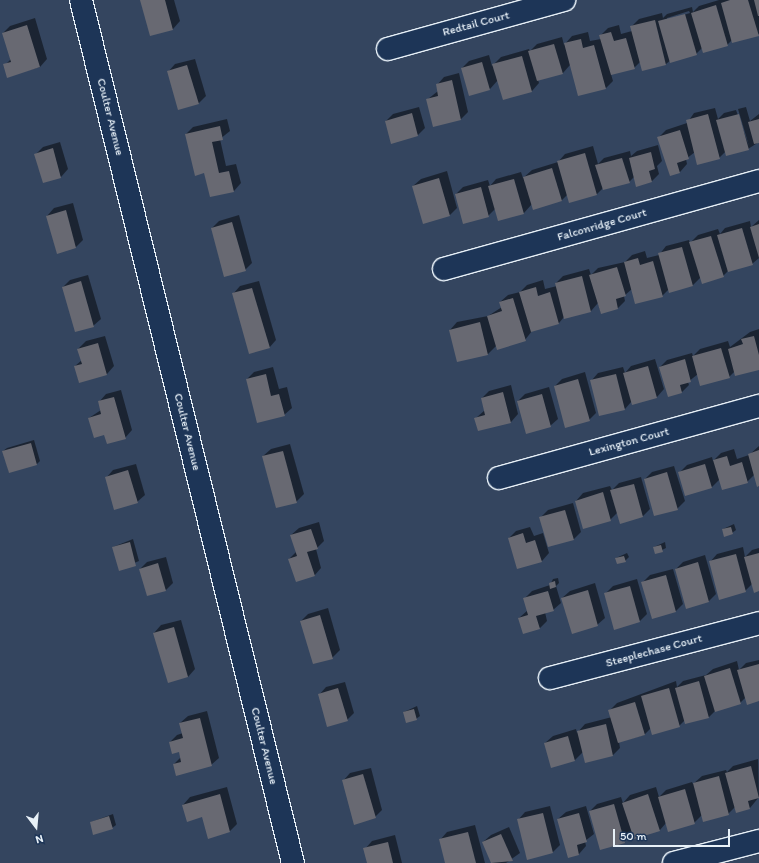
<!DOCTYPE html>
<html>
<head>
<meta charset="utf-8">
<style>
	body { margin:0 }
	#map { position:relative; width:759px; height:863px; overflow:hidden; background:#34455f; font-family:Itim,sans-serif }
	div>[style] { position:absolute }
	.shadow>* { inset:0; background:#0007 }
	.building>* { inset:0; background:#686972 }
	.roads { filter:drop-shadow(1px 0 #e8f1f8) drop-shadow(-1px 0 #e8f1f8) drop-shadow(0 1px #e8f1f8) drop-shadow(0 -1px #e8f1f8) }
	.minor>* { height:22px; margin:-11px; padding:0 11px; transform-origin:11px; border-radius:11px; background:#1d3557 }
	span { translate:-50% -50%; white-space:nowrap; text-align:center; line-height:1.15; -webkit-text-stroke:3px #1d3557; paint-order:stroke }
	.street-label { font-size:12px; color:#e8f1f8 }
	.north { position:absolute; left:16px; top:807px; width:40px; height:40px; -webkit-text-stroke:3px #1d3557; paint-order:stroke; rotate:164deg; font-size:11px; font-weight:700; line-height:16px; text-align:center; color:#e8f1f8 }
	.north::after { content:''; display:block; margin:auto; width:14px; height:18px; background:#e8f1f8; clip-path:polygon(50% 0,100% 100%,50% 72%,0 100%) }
	.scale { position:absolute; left:613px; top:829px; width:117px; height:18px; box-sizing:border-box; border:2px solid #e8f1f8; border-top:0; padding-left:5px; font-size:12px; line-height:14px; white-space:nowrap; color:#e8f1f8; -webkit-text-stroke:3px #1d3557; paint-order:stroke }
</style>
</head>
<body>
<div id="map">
	<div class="shadow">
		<i style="clip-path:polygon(141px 0,174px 0,180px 21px,173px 29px,151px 35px)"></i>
		<i style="clip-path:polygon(evenodd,719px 0,759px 0,759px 34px,732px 40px,727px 45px,702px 48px,696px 54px,671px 60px,666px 64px,640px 62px,634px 68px,611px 74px,613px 81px,606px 88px,570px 65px,563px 73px,538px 80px,539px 83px,532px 91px,498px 80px,490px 89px,462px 68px,469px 61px,489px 55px,492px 66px,501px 57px,529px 49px,530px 51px,537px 44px,562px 37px,564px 45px,572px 36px,588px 32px,590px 41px,601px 39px,600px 36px,608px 28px,619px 25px,621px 34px,632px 31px,631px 27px,639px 19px,662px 13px,663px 18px,667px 14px,692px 7px,693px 12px,699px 6px,719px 0,689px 11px,690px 13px,667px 20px,667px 18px,689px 11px)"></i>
		<i style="clip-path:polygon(35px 18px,47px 59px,40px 67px,8px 76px,5px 65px,11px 59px,3px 33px,10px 26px)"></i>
		<i style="clip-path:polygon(195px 59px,206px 96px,198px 104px,168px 72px,175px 64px)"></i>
		<i style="clip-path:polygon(459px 73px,468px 112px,461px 119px,434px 126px,428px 99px,438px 91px,437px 85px,444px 77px)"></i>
		<i style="clip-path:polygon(419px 107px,425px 128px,418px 135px,386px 121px,393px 114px)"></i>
		<i style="clip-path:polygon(746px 107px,750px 121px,759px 114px,759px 142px,748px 149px,726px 151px,719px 158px,695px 152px,686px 159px,687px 164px,680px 172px,670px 175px,659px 137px,666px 130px,687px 123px,694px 113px,715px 108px,718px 119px,724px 113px,736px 110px,749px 146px,738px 109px)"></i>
		<i style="clip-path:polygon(227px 119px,230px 131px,220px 139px,226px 166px,236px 164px,241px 183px,234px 191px,205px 172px,186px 134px,193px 127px)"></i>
		<i style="clip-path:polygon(60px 142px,68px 169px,61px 177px,36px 154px,43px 147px)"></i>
		<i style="clip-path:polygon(658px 145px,662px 161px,657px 166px,659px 174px,652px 181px,635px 176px,629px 182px,603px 188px,597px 194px,570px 202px,568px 194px,561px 201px,532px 204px,524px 213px,495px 209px,488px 216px,456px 194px,463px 187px,488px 180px,490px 186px,496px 179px,521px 172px,523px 178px,532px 170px,558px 162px,565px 154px,593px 146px,598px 164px,604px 158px,630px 151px,631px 156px,637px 151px)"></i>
		<i style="clip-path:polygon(447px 171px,457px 208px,450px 215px,424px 222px,413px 186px,421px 179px)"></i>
		<i style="clip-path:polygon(73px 203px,83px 240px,76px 247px,57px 252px,47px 216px,54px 208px)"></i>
		<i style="clip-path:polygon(239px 215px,252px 263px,245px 270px,212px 228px,219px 221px)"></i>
		<i style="clip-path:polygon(759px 220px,759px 258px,752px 264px,728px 271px,723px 276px,701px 277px,692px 286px,669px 289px,662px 296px,632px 289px,624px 296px,625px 301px,618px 308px,601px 313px,598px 303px,591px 311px,564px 317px,559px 323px,532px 331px,525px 340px,497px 345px,488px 354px,458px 361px,450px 330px,457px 322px,488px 316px,502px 307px,500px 302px,508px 295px,520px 292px,527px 285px,543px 280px,545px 289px,557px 286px,556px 283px,563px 276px,589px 269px,591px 275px,598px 268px,625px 262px,632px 255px,645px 251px,647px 258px,659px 255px,666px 246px,689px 240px,690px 243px,698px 235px,718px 229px,720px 234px,725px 228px,750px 221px,751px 227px)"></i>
		<i style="clip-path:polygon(88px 275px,101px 319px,93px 326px,63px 287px,70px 280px)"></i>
		<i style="clip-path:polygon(259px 281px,276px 340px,269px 348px,233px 294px,240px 286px)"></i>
		<i style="clip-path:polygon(759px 329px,759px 369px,735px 371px,729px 377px,698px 374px,688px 382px,689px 385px,682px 392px,660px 367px,667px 360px,692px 353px,693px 356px,700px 349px,728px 341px,730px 347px,750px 332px)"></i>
		<i style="clip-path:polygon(105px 336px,114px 366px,107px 374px,79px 382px,75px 366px,82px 360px,78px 349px,86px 341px)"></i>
		<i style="clip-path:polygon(655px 359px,664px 389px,657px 397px,633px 404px,632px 401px,625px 409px,591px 381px,598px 373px,623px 367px,625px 373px,631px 366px)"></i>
		<i style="clip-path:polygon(273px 367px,279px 389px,287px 387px,292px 408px,284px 415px,247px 379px,254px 372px)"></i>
		<i style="clip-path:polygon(585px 372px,596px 413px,589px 420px,555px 386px,562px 379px)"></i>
		<i style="clip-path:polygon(511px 385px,518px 414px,511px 422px,479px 430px,476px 418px,485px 410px,482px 398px,489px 391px)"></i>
		<i style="clip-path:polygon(549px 387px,558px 419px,550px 426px,518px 401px,525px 394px)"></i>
		<i style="clip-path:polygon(121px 390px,132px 430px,125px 438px,105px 434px,89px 418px,101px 410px,99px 402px,106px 394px)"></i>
		<i style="clip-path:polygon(34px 440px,40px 461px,37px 464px,9px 472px,3px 451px,7px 448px)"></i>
		<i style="clip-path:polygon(290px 444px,304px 494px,296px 502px,263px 456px,271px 449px)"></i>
		<i style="clip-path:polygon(759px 446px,759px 485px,755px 474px,747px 482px,720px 479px,712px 487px,680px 472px,687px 465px,712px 457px,713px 461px,721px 453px,734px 449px,737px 459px,749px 455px)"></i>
		<i style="clip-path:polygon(136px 464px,145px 495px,137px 502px,106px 478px,113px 470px)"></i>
		<i style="clip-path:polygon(674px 466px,685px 501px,677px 509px,645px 479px,652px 472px)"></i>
		<i style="clip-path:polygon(641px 477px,650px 509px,643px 516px,618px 512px,610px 520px,576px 501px,583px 493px,610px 486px,612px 490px,619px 483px)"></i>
		<i style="clip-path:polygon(573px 503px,581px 532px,574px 539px,549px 546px,540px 518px,548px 510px)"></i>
		<i style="clip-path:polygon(319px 522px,324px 541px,316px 549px,321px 568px,314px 576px,289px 559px,296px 552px,291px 535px,299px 528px)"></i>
		<i style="clip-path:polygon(734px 524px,736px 530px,732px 533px,723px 529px)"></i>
		<i style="clip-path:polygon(530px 527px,534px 536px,543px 533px,549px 553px,542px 561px,509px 538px,516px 531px)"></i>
		<i style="clip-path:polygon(133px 539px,139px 561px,120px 569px,113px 547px)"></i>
		<i style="clip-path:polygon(665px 542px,666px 548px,656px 553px,654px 547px)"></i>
		<i style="clip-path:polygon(743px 547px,745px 557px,752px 550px,759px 548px,759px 590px,752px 584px,745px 591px,710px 562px,717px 554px)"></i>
		<i style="clip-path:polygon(627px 553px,629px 557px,625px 561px,616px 558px)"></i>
		<i style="clip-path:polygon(705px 555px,716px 594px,709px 601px,687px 608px,676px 569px,683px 562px)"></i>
		<i style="clip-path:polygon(166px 557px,173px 583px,166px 590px,140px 569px,147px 562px)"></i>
		<i style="clip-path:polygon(673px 569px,683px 604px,676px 611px,652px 618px,642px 583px,650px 575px)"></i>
		<i style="clip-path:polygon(558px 578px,559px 583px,556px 586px,561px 603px,553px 610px,545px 612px,547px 621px,540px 628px,519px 618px,528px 610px,525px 598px,532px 591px,550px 585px,553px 579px)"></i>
		<i style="clip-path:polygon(637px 579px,647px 614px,640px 621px,605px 594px,613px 586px)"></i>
		<i style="clip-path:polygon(595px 583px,605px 618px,597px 625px,562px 598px,570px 591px)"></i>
		<i style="clip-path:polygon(328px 608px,340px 650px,332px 658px,301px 621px,308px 614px)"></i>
		<i style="clip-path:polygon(181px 620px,195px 669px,188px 677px,154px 633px,161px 625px)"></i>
		<i style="clip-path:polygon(759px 660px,759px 700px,746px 697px,740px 703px,716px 710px,709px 717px,686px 723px,685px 720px,679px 726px,651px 728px,644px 735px,619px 742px,620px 748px,613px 755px,586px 762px,583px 752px,575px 760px,552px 767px,545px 743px,553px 736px,576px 729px,577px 733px,585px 724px,612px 717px,610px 710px,617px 703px,676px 681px,677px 687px,683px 681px,706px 675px,713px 669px,737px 661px,739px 670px,746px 663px)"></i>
		<i style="clip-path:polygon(345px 682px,354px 713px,347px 720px,319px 695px,326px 687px)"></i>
		<i style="clip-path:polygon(417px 706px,420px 716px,416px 719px,404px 712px)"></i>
		<i style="clip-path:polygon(207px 711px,219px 758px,211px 765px,174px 764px,181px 757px,180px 751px,170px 742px,177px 735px,183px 733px,180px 723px,188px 716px)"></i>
		<i style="clip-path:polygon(758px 759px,759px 797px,750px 808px,735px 807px,728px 814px,702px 815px,694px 823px,666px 823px,660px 830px,634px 838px,633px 833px,624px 842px,590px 811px,597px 804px,621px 797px,623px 803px,630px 795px,656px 787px,659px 797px,666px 790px,692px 782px,693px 784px,702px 776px,726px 770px,727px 772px,733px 766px)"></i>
		<i style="clip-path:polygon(371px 768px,382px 810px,375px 817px,343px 781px,350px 773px)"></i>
		<i style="clip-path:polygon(227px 787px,237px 824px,230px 831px,209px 838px,203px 816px,183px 805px,190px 797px)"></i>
		<i style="clip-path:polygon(550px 806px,560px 845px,552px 853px,518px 820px,525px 812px)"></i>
		<i style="clip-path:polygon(586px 806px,594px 834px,585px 841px,586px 846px,579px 854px,569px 856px,558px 819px,566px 812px)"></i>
		<i style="clip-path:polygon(113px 814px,116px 825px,112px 828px,91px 822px)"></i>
		<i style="clip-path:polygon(475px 825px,485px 863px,446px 863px,440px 840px,447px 832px)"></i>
		<i style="clip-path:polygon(509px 827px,520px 853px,506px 863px,492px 863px,483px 842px,491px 835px)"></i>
		<i style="clip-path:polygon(395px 835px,402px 863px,368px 863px,365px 849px,372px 841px)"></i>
	</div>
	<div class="building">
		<i style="clip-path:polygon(140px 0,165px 0,173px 30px,150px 36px)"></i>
		<i style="clip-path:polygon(730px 0,748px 0,759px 36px,732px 43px,721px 3px)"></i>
		<i style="clip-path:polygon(754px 0,759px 0,759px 16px,758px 16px)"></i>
		<i style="clip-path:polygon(716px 5px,728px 46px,703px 53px,691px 13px)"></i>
		<i style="clip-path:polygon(685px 14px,697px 55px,670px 63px,658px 21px)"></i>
		<i style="clip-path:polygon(655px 20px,666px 65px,642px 71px,630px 26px)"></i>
		<i style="clip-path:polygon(27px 25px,40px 67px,7px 78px,3px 64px,11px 62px,2px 33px)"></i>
		<i style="clip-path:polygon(611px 32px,614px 41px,626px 38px,635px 69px,611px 75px,599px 35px)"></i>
		<i style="clip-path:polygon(581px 39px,583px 48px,594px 45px,606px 89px,578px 96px,564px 43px)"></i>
		<i style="clip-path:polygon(554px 44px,563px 74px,537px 81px,528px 51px)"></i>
		<i style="clip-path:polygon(522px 56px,532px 92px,503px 100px,492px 64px)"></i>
		<i style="clip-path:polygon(482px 62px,490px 90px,469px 96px,461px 68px)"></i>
		<i style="clip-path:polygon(187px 65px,199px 104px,178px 110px,167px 71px)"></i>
		<i style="clip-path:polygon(452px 80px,461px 120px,433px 127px,426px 99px,438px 96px,436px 84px)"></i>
		<i style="clip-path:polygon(412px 113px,418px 136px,391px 144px,385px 121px)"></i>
		<i style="clip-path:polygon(708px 114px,720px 159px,697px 165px,686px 120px)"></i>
		<i style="clip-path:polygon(739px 114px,749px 150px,726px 156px,716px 120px)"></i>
		<i style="clip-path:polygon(759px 119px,759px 143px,754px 144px,748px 122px)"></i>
		<i style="clip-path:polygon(220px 126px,223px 140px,212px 142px,219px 173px,229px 171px,234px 192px,210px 197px,204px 173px,195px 176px,185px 134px)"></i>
		<i style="clip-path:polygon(680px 130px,689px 159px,677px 163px,680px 173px,670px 176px,657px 137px)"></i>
		<i style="clip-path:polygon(53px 148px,61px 178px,43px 183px,34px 154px)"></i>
		<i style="clip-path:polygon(651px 152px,655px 169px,649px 171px,652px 182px,636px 187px,629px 158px)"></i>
		<i style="clip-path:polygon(585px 153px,597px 195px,569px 203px,557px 161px)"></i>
		<i style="clip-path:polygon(622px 158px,630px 183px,603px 190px,595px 165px)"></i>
		<i style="clip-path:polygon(552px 168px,562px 201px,533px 210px,523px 177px)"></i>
		<i style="clip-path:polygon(439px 178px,450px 216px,423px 224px,412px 186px)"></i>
		<i style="clip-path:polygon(514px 179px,524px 214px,498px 221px,488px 186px)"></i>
		<i style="clip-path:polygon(481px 187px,489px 217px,463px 224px,455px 194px)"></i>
		<i style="clip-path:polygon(66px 210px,76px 248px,57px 254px,46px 216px)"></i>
		<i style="clip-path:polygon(232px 222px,246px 271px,224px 277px,211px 228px)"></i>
		<i style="clip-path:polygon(759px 224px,759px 258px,750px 227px)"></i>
		<i style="clip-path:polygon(742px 228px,753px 265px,728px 272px,717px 235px)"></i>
		<i style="clip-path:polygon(711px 236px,724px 277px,702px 284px,689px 242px)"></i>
		<i style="clip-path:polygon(682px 247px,693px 286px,669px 293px,658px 253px)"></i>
		<i style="clip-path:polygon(638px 258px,640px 265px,653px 261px,663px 297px,635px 304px,624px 262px)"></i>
		<i style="clip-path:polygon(617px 267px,626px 296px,616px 299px,618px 309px,601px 314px,589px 275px)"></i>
		<i style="clip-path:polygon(582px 276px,591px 312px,564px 319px,555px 283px)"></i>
		<i style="clip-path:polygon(81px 281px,94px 327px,75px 332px,62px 287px)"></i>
		<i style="clip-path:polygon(536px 287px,538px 296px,550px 292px,559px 324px,531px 332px,519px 292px)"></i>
		<i style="clip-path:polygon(252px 288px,270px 348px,249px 354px,232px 293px)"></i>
		<i style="clip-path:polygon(513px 298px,526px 341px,497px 350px,487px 316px,502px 311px,499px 302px)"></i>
		<i style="clip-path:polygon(480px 322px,488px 355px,457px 362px,449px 330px)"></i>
		<i style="clip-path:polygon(754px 336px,759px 355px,759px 370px,735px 376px,728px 349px,743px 344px,741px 339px)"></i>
		<i style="clip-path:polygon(98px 343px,107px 375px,79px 383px,74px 366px,82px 364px,77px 349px)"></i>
		<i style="clip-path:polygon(721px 348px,730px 378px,700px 386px,692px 356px)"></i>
		<i style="clip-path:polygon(685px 359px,691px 382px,680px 385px,682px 393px,668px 397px,659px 367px)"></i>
		<i style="clip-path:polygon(648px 366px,657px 398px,632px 405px,623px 373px)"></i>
		<i style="clip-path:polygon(266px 374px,271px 396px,279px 394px,285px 416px,257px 423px,246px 379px)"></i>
		<i style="clip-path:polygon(616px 374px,625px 410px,599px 416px,590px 380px)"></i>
		<i style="clip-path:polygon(578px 379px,590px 421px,565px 428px,554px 386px)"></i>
		<i style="clip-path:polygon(503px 392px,511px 423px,478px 431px,474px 418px,485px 415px,481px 398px)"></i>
		<i style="clip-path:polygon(542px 394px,551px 427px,526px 434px,517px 401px)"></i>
		<i style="clip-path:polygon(114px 397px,126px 439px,107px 444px,104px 435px,94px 438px,88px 418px,101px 414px,98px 401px)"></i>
		<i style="clip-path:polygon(31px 443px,37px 465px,9px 473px,2px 451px)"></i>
		<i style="clip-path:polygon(759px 450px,759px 486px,757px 487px,748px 454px)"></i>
		<i style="clip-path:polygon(283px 451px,297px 503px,276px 508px,262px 456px)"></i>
		<i style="clip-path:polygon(727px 456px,730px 466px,742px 462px,748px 483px,722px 490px,713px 460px)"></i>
		<i style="clip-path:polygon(705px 464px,712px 488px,685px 496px,678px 472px)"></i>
		<i style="clip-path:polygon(128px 470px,138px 503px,114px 510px,105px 477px)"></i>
		<i style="clip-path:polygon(667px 472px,678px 510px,654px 516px,644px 479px)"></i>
		<i style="clip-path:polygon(634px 484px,643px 517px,620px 524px,610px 490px)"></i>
		<i style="clip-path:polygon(603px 492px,611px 521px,583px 529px,575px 501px)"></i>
		<i style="clip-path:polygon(565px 510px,574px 540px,548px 547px,539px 517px)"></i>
		<i style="clip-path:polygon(731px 527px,733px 534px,724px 537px,722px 529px)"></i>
		<i style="clip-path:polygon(311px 529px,318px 549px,307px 552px,315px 576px,296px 582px,288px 559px,297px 556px,290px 535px)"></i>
		<i style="clip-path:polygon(523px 533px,526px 543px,535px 540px,542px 562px,517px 569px,508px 538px)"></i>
		<i style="clip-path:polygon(130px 542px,136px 566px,119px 571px,112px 547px)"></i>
		<i style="clip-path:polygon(661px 545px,663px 552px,655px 554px,653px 547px)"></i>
		<i style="clip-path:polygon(759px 553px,759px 591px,754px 593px,744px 557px)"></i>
		<i style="clip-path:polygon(736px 554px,746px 592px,719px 600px,709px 561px)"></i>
		<i style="clip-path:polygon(624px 556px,626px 562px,617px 564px,615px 558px)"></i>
		<i style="clip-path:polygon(698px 562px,709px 602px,686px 609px,675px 569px)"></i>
		<i style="clip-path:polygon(158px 563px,166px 591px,147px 596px,139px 569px)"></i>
		<i style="clip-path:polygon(666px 575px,676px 612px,652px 619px,641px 582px)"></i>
		<i style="clip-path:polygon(555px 581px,556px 587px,550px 589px,549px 583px)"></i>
		<i style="clip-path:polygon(630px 586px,640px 622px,614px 630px,604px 593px)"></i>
		<i style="clip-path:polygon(588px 590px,598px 626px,572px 634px,561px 598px)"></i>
		<i style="clip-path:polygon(548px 591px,554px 611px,536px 616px,540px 629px,523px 634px,518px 618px,528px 615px,523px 598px)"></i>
		<i style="clip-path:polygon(320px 615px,333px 659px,313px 664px,300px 621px)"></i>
		<i style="clip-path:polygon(174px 627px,188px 677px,168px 683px,153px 633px)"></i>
		<i style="clip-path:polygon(759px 664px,759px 701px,747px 705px,737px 670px)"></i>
		<i style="clip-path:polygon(730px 668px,741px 704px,715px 712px,704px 676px)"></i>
		<i style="clip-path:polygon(699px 681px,709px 718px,685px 724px,675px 688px)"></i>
		<i style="clip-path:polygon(338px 688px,348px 721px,327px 727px,318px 694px)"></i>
		<i style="clip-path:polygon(669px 688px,680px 727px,652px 735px,641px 696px)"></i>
		<i style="clip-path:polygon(635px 702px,645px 735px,618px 743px,608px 710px)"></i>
		<i style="clip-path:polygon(414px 709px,417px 720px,406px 723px,403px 712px)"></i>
		<i style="clip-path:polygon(200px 718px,212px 766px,176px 776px,173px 764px,181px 762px,179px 752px,172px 754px,169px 742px,183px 738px,179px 723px)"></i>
		<i style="clip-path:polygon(606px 724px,613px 756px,585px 763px,577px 731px)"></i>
		<i style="clip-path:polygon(568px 736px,575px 761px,551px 768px,544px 743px)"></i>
		<i style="clip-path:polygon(751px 766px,759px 798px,748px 801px,750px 809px,736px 813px,725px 773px)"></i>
		<i style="clip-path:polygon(363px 774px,376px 818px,354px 825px,342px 780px)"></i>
		<i style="clip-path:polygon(719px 776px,729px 815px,703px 822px,693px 783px)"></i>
		<i style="clip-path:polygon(685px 789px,695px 824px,668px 832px,658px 797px)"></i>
		<i style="clip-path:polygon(220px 794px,230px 832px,208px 839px,202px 817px,187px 822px,182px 805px)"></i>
		<i style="clip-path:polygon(648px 794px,660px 831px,634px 839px,622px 803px)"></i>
		<i style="clip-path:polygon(614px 804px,625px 843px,600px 850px,589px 811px)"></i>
		<i style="clip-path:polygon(543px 813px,553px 853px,527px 860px,517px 819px)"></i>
		<i style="clip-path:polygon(579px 813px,587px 842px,577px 845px,579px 855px,568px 858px,557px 819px)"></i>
		<i style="clip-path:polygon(109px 816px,113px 829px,93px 835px,90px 822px)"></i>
		<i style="clip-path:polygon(468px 832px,476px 863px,445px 863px,439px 839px)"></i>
		<i style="clip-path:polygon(501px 834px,513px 861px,491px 863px,482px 842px)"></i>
		<i style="clip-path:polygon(388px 842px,393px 863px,367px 863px,363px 848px)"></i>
	</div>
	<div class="roads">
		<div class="minor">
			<i style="left:81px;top:0;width:889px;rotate:76.2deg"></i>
			<i style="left:388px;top:49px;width:183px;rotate:-15.6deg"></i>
			<i style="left:444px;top:269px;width:327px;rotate:-15.6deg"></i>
			<i style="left:499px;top:478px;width:270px;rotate:-15.5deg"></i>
			<i style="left:550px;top:678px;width:216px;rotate:-14.7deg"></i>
			<i style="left:674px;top:863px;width:88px;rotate:-14.5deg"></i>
		</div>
	</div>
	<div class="street-label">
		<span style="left:476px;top:24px;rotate:-15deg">Redtail Court</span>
		<span style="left:110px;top:117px;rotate:76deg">Coulter Avenue</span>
		<span style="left:602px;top:225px;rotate:-16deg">Falconridge Court</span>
		<span style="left:187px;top:432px;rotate:76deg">Coulter Avenue</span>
		<span style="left:629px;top:442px;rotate:-15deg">Lexington Court</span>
		<span style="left:654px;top:651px;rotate:-15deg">Steeplechase Court</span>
		<span style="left:264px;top:746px;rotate:76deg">Coulter Avenue</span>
	</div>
	<div class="north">N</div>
	<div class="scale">50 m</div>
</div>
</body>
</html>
